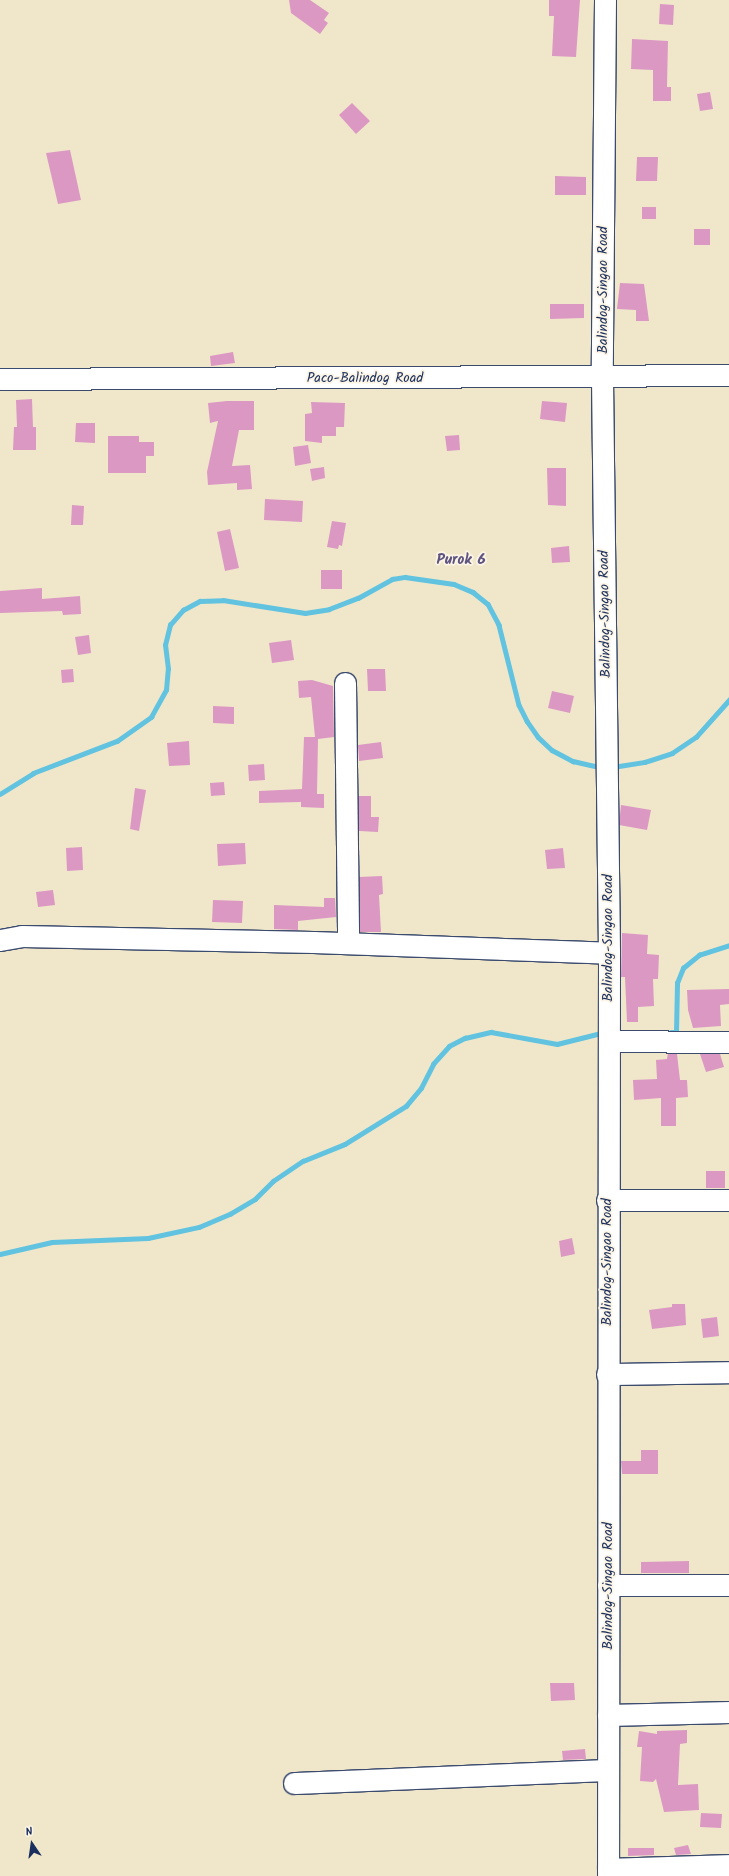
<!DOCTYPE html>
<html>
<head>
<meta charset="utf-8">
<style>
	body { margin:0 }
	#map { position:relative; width:729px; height:1876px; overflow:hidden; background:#f0e7cb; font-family:Kalam,sans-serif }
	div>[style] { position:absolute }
	.stream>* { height:4.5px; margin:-2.25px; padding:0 2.25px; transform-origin:2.25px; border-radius:2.25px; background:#61c3df }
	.building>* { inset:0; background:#db98c3 }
	.roads { filter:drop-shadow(1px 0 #3b4b6e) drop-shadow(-1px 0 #3b4b6e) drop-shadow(0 1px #3b4b6e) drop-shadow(0 -1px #3b4b6e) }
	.minor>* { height:21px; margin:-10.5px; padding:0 10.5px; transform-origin:10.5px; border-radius:10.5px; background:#fff }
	span { translate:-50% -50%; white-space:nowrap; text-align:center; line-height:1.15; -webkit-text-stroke:3.5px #fcf5e5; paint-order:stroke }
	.street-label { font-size:14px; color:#1b2f5e }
	.neighbourhood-label { font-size:15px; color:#5e5481; font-weight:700 }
	.north { position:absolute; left:12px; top:1824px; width:40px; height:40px; -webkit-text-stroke:3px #fcf5e5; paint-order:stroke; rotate:347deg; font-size:11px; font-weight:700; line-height:16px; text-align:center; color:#1b2f5e }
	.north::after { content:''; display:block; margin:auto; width:14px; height:18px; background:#1b2f5e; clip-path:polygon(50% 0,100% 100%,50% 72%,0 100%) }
</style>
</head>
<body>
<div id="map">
	<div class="stream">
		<i style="left:619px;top:766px;width:26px;rotate:-9deg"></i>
		<i style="left:645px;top:762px;width:28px;rotate:-18deg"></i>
		<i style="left:672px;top:753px;width:29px;rotate:-34deg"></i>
		<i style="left:696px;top:737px;width:50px;rotate:-48.3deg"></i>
		<i style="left:0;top:794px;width:39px;rotate:-32deg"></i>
		<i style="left:33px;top:773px;width:90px;rotate:-20.9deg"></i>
		<i style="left:117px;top:741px;width:42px;rotate:-35.2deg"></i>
		<i style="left:151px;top:717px;width:31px;rotate:-61deg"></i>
		<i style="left:166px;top:690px;width:21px;rotate:-85deg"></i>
		<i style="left:168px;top:669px;width:24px;rotate:-97deg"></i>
		<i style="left:165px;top:645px;width:21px;rotate:-76deg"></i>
		<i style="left:170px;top:625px;width:20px;rotate:-49deg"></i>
		<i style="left:183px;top:610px;width:19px;rotate:-28deg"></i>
		<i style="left:200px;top:601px;width:23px;rotate:-2deg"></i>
		<i style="left:223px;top:600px;width:83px;rotate:9deg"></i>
		<i style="left:305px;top:613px;width:24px;rotate:-9deg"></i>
		<i style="left:329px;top:609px;width:31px;rotate:-21deg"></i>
		<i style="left:358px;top:598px;width:39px;rotate:-29deg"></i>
		<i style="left:392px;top:579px;width:13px;rotate:-9deg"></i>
		<i style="left:405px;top:577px;width:49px;rotate:8.1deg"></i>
		<i style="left:454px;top:584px;width:21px;rotate:23deg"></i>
		<i style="left:473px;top:592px;width:19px;rotate:39deg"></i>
		<i style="left:488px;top:604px;width:24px;rotate:62deg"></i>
		<i style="left:499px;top:625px;width:82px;rotate:76deg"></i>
		<i style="left:519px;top:705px;width:18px;rotate:63deg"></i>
		<i style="left:527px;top:721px;width:19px;rotate:55deg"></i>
		<i style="left:538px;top:737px;width:19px;rotate:43deg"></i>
		<i style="left:552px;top:750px;width:24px;rotate:28deg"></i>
		<i style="left:573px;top:761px;width:22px;rotate:13deg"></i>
		<i style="left:671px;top:1032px;width:5px"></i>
		<i style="left:676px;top:1032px;width:49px;rotate:-88.8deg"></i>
		<i style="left:677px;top:983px;width:16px;rotate:-68deg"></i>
		<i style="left:683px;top:968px;width:21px;rotate:-39deg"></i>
		<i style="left:699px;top:955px;width:32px;rotate:-18deg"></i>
		<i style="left:0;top:1254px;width:53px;rotate:-13deg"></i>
		<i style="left:52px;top:1242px;width:96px;rotate:-2.4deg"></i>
		<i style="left:148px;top:1238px;width:52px;rotate:-12.2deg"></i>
		<i style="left:199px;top:1227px;width:34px;rotate:-23deg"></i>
		<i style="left:230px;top:1214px;width:29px;rotate:-31deg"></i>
		<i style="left:255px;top:1199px;width:25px;rotate:-45deg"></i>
		<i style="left:273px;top:1181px;width:36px;rotate:-34deg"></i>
		<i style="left:303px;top:1161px;width:45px;rotate:-22deg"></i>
		<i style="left:345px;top:1144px;width:72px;rotate:-31.9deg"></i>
		<i style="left:406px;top:1106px;width:23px;rotate:-50deg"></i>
		<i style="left:421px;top:1088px;width:27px;rotate:-63deg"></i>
		<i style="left:433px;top:1064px;width:24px;rotate:-48deg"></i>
		<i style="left:449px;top:1046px;width:18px;rotate:-27deg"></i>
		<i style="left:465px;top:1038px;width:27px;rotate:-13deg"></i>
		<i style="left:491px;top:1032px;width:67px;rotate:10.3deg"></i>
		<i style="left:557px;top:1044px;width:45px;rotate:-14deg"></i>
	</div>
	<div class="building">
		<i style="clip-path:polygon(289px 0,310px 0,329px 13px,324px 20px,328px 23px,320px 34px,291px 13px)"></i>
		<i style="clip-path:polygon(549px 0,580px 0,576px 57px,552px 56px,554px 16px,549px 16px)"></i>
		<i style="clip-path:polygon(660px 4px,674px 5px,673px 25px,659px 24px)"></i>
		<i style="clip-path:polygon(632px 39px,668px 41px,667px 87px,671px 87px,671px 101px,653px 101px,653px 70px,631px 69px)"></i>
		<i style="clip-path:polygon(710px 92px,713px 109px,700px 111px,697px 94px)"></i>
		<i style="clip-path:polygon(352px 103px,370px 121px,356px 134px,339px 115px)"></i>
		<i style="clip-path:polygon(70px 150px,81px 200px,58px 204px,46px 153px)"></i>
		<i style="clip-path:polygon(637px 157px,658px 157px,657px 181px,636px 181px)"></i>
		<i style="clip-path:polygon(555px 176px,586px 177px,586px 195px,555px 195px)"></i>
		<i style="clip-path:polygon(642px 207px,656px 207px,656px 219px,642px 219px)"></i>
		<i style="clip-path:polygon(694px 229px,710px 229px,710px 245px,694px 245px)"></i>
		<i style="clip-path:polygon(620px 283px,644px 284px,649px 321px,636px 321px,636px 310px,617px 309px)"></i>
		<i style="clip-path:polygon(550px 304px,584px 304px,584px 318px,550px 319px)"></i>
		<i style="clip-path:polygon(233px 352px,235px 363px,211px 366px,210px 356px)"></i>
		<i style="clip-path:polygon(32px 399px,33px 427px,36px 427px,36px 450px,13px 450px,14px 427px,17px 427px,16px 400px)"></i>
		<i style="clip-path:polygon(227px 401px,254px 401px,254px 430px,239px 430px,232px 466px,250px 465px,252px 489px,237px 490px,237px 483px,208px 485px,207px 472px,218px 421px,210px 423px,208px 403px)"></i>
		<i style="clip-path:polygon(542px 401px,567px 403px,565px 422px,540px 419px)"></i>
		<i style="clip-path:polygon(311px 402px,345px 403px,344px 427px,336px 427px,336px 436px,322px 436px,322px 443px,305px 441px,305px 414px,312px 413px)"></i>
		<i style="clip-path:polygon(76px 423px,95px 423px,95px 443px,75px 442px)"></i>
		<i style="clip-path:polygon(459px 435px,460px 450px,447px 451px,445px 436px)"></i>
		<i style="clip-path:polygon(108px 436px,139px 436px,139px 442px,154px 442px,154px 456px,146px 456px,146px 473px,108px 473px)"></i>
		<i style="clip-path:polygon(308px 445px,311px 463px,295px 466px,293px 447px)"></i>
		<i style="clip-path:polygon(324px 467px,325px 478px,312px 481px,310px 469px)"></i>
		<i style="clip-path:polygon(547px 468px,566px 468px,566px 506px,548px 505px)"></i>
		<i style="clip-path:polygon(265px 499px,303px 501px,302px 522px,264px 520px)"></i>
		<i style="clip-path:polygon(72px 505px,84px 506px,83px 525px,71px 525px)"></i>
		<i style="clip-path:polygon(332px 521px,346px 523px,342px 546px,339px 545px,338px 549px,327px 547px)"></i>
		<i style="clip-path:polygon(230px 529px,239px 568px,225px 571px,217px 532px)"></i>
		<i style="clip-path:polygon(569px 546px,570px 562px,552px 563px,551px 548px)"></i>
		<i style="clip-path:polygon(321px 570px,342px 570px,342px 589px,321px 589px)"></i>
		<i style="clip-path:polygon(42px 588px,42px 599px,80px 596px,81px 614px,63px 615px,62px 611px,0 613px,0 591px)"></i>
		<i style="clip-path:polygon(89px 635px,91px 653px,78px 655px,75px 637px)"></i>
		<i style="clip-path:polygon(291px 640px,294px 660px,272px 663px,269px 643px)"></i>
		<i style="clip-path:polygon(73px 669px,74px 682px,62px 683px,61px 670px)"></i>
		<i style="clip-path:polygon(367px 669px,385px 669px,386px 691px,368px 691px)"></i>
		<i style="clip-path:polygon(312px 680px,333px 686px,334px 737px,318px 739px,317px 794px,324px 794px,324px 808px,301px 807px,301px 802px,259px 803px,259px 791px,302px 789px,304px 737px,315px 737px,311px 697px,299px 698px,298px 681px)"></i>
		<i style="clip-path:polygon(552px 691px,574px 696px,570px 713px,548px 708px)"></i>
		<i style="clip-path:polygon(213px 706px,234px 707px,234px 724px,213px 723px)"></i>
		<i style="clip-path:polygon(189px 741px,190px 765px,169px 766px,167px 743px)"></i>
		<i style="clip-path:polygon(381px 742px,383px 758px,359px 761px,358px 745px)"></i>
		<i style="clip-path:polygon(264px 764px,265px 780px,249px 781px,248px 765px)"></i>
		<i style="clip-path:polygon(224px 782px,225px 795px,211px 796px,210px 783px)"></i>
		<i style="clip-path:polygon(135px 788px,146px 790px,139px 831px,130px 829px)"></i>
		<i style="clip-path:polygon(358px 796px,371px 796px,371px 817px,379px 817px,378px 832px,359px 831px)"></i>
		<i style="clip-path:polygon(621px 805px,651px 810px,647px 830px,619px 825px)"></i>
		<i style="clip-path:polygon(245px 843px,246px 864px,218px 866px,217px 844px)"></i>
		<i style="clip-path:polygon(82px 847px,83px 870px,67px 871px,66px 848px)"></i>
		<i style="clip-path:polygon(563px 848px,565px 868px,547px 869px,545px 850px)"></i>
		<i style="clip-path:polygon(382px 876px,383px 894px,379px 895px,381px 932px,360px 932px,359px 877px)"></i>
		<i style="clip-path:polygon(53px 890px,55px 905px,38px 907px,36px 892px)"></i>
		<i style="clip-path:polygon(324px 898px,335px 898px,336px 917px,298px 921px,298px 930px,274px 929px,274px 905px,324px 907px)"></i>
		<i style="clip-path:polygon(213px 900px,243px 901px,242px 923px,212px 922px)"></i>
		<i style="clip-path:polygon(622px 933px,648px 935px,647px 954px,659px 955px,658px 979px,653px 979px,654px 1006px,638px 1007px,638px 1022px,627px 1022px,625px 977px,621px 977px)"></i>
		<i style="clip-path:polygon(729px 989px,729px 1004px,720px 1005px,721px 1026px,693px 1028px,688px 1010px,687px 990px)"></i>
		<i style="clip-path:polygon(668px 1053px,677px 1054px,680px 1080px,687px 1080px,688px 1097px,676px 1098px,676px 1126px,661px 1126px,661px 1098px,634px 1100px,633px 1080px,657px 1079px,656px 1060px,667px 1059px)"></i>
		<i style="clip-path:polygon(700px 1054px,720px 1054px,724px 1067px,706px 1072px)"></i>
		<i style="clip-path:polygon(706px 1171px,725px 1171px,725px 1188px,706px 1188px)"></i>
		<i style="clip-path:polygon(572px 1238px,575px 1254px,561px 1257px,559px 1241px)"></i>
		<i style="clip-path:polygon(672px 1304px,685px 1304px,686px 1325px,652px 1329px,649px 1310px,672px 1307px)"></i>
		<i style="clip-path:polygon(717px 1317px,719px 1336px,703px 1338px,701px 1319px)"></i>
		<i style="clip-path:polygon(641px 1450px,658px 1450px,658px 1474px,622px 1474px,621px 1461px,641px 1461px)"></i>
		<i style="clip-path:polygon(689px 1561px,689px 1573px,641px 1573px,641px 1562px)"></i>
		<i style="clip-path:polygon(550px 1683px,574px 1683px,575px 1700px,551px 1701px)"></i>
		<i style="clip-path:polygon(687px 1730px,687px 1743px,680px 1744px,678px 1785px,698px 1784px,699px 1810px,664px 1812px,656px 1779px,653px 1782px,640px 1781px,642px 1747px,637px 1747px,639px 1731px,657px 1734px,657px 1731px)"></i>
		<i style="clip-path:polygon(585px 1749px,586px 1759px,563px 1760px,562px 1751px)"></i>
		<i style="clip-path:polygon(701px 1813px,722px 1814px,721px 1828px,700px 1827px)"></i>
		<i style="clip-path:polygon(688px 1845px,691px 1854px,676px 1855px,674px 1848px)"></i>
		<i style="clip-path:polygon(628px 1848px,654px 1848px,654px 1855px,628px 1856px)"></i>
	</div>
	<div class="roads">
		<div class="minor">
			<i style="left:605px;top:0;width:378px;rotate:90.5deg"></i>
			<i style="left:602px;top:378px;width:575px;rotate:89.3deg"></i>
			<i style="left:609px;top:953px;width:923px;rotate:90.06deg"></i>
			<i style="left:0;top:379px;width:729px;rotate:-0.31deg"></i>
			<i style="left:345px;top:683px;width:260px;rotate:89.3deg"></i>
			<i style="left:0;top:940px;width:22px;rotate:-10deg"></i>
			<i style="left:22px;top:936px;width:291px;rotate:1.2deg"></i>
			<i style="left:313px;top:942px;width:296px;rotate:2.1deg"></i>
			<i style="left:609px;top:1041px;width:120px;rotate:0.5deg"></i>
			<i style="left:607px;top:1200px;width:122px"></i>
			<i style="left:607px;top:1374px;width:122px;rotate:-0.9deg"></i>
			<i style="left:608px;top:1585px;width:121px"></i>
			<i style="left:608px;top:1715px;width:121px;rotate:-1.4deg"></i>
			<i style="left:294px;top:1783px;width:314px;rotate:-2.4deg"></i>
			<i style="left:608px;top:1869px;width:121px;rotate:-1.9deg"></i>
		</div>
	</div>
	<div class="street-label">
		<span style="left:603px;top:290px;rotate:-90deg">Balindog-Singao Road</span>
		<span style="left:365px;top:378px">Paco-Balindog Road</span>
		<span style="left:605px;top:614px;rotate:-91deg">Balindog-Singao Road</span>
		<span style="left:608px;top:938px;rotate:-90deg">Balindog-Singao Road</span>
		<span style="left:607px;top:1262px;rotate:-90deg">Balindog-Singao Road</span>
		<span style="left:608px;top:1586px;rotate:-90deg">Balindog-Singao Road</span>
	</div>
	<div class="neighbourhood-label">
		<span style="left:461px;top:561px">Purok 6</span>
	</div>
	<div class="north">N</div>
</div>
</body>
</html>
